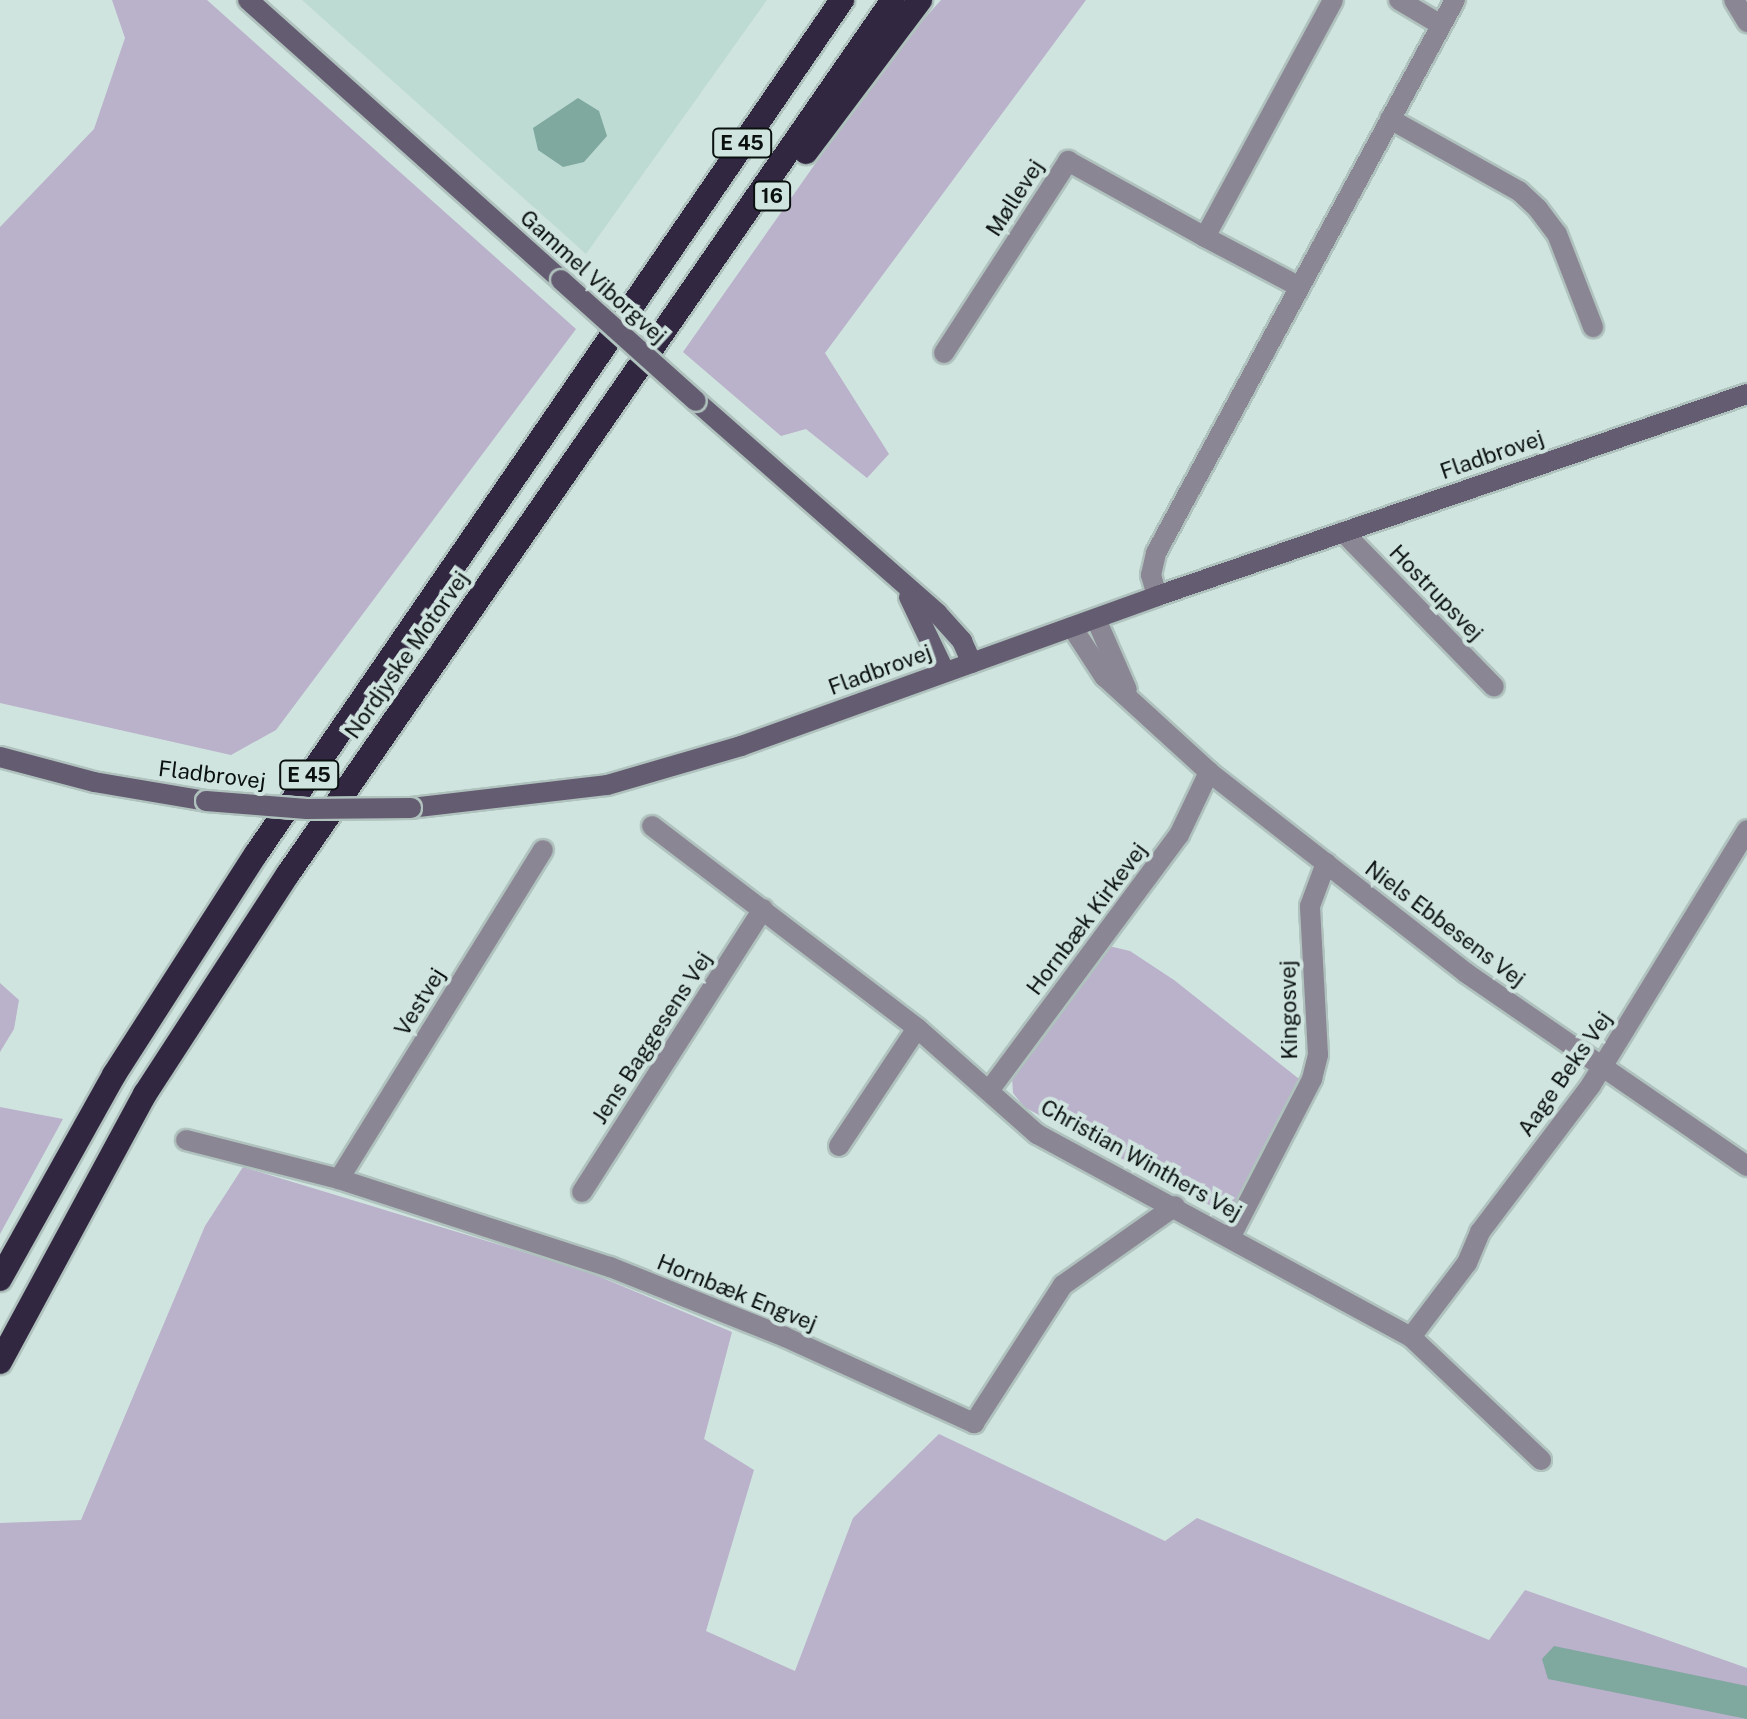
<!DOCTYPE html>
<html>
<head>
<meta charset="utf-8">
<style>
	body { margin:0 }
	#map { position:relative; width:1747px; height:1719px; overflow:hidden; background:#d0e4df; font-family:"Public Sans",sans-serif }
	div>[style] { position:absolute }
	.built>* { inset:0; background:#bddbd3 }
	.green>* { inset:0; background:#bab1ca }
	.water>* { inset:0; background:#7fa89f }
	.roads { filter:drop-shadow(2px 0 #b0c2be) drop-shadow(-2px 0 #b0c2be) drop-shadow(0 2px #b0c2be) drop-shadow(0 -2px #b0c2be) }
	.minor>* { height:20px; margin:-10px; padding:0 10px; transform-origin:10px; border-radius:10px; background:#8b8694 }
	.tertiary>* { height:20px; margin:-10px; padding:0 10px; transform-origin:10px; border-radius:10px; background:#8b8694 }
	.secondary>* { height:20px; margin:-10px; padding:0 10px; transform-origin:10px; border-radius:10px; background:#645c70 }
	.motorway>* { height:24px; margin:-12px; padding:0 12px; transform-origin:12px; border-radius:12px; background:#312740 }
	.bridges { filter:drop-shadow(2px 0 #b0c2be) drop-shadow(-2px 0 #b0c2be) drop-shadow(0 2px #b0c2be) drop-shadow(0 -2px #b0c2be) }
	.secondary-bridge>* { height:20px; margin:-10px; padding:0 10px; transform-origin:10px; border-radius:10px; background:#645c70 }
	span { translate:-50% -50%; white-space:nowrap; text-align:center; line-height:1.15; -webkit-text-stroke:8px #d0e4df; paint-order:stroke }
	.shield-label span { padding:2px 6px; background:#d0e4df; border:2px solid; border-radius:6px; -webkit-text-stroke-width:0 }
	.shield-label { font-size:20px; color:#09100e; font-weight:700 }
	.street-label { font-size:22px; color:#09100e }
</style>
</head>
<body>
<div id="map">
	<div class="built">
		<i style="clip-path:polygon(302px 0,767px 0,586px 254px)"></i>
	</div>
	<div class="green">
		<i style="clip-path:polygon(112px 0,207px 0,576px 329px,276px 730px,231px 755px,0 703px,0 227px,94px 129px,125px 38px)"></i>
		<i style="clip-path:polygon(941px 0,1086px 0,825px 353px,889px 454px,867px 478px,806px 429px,781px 436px,683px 352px,891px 56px)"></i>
		<i style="clip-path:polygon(1109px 946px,1130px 951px,1174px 980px,1303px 1082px,1230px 1216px,1024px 1107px,1013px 1093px,1012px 1077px)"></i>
		<i style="clip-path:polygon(0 983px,19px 1000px,14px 1029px,0 1052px)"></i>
		<i style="clip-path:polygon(0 1107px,63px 1119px,0 1234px)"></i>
		<i style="clip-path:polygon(243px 1167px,586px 1271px,732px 1332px,704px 1439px,754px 1470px,706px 1631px,795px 1671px,853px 1518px,939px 1434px,1165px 1541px,1197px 1518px,1489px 1640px,1525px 1590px,1747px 1668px,1747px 1719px,0 1719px,0 1523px,81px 1520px,205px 1226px)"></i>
	</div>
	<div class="water">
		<i style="clip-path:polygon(578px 98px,599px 111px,607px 136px,584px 162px,563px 167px,538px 150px,533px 128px)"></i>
		<i style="clip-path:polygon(1554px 1646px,1747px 1686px,1747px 1719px,1548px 1679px,1542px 1659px)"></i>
	</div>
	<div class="roads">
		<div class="minor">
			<i style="left:1399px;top:0;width:49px;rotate:30.8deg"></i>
			<i style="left:1390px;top:119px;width:148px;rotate:29.2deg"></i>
			<i style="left:1519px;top:191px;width:26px;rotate:43deg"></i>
			<i style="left:1538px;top:209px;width:31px;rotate:53deg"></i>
			<i style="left:1557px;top:234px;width:100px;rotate:68.8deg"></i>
			<i style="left:1205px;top:237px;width:105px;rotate:27.8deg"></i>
			<i style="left:944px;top:353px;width:229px;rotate:-57.1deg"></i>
			<i style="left:1068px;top:161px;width:157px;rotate:29deg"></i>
			<i style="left:1205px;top:237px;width:269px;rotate:-61.6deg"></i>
			<i style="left:1343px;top:532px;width:216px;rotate:45.7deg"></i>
			<i style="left:1157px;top:596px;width:22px;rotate:-106deg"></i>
			<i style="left:1151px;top:575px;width:23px;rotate:-77deg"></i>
			<i style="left:1156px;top:553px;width:629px;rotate:-61.6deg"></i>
			<i style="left:1096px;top:619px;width:77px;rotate:66.4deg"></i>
			<i style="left:1072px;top:627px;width:59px;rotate:56.9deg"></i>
			<i style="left:1104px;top:676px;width:142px;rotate:42.4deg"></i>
			<i style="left:1209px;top:772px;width:326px;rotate:38deg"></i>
			<i style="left:1466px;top:973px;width:341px;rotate:34.5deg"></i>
			<i style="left:652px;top:826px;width:333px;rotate:37.3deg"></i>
			<i style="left:917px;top:1028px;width:160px;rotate:41.5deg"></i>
			<i style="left:1037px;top:1134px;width:426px;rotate:28.5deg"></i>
			<i style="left:1411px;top:1337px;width:179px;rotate:43.4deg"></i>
			<i style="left:991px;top:1088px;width:315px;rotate:-53.4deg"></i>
			<i style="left:1179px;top:835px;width:70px;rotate:-64.5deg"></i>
			<i style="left:186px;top:1140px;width:158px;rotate:14.3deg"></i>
			<i style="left:339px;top:1179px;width:285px;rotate:18deg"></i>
			<i style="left:610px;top:1267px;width:188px;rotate:21.8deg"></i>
			<i style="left:785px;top:1337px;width:208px;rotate:24.5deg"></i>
			<i style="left:974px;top:1423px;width:164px;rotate:-57.2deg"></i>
			<i style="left:1063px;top:1285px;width:137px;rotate:-35.2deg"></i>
			<i style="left:839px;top:1146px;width:141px;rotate:-56.5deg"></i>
			<i style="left:339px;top:1179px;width:387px;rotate:-58.2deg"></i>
			<i style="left:582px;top:1192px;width:336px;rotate:-57.4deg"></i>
			<i style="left:1231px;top:1236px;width:177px;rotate:-62.7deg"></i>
			<i style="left:1312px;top:1079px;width:25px;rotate:-76deg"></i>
			<i style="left:1318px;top:1055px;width:149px;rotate:-93.1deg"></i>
			<i style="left:1310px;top:906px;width:46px;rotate:-69.6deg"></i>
			<i style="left:1411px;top:1337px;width:93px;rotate:-52.9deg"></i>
			<i style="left:1467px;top:1263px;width:34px;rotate:-67deg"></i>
			<i style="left:1480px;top:1232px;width:184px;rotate:-52.9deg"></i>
			<i style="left:1591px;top:1085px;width:299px;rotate:-58.5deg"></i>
		</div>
		<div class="tertiary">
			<i style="left:1734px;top:0;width:26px;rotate:59deg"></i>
		</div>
		<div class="secondary">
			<i style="left:248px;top:0;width:420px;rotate:41.8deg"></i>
			<i style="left:696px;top:401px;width:321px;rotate:41.3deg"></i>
			<i style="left:937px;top:613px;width:38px;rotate:48deg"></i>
			<i style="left:962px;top:641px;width:24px;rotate:66deg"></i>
			<i style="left:909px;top:597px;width:83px;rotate:64.4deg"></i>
			<i style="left:0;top:757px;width:97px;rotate:14.9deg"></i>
			<i style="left:94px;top:782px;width:114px;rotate:9.6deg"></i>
			<i style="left:411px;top:808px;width:197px;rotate:-6.7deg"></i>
			<i style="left:607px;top:785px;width:140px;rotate:-16.2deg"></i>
			<i style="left:741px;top:746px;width:442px;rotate:-19.8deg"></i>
			<i style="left:1157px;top:596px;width:624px;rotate:-18.9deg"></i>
		</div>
		<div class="motorway">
			<i style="left:806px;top:152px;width:190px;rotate:-53.1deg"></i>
			<i style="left:0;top:1279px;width:234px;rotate:-60.8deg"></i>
			<i style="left:114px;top:1075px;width:263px;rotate:-57.3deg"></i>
			<i style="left:256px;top:854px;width:1036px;rotate:-55.54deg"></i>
			<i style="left:0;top:1362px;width:305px;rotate:-61.6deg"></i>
			<i style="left:145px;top:1094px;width:262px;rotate:-57deg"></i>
			<i style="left:288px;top:874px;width:1063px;rotate:-55.31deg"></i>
		</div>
	</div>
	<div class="bridges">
		<div class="secondary-bridge">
			<i style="left:561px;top:280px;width:181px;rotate:41.9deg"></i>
			<i style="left:206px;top:801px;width:101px;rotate:4.5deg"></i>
			<i style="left:307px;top:809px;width:104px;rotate:-0.6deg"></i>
		</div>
	</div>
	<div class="shield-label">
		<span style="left:742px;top:143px">E 45</span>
		<span style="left:772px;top:196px">16</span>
		<span style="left:309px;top:775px">E 45</span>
	</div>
	<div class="street-label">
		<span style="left:1015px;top:198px;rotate:-57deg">Møllevej</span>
		<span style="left:593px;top:277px;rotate:42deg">Gammel Viborgvej</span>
		<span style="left:1492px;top:455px;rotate:-19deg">Fladbrovej</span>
		<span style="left:1436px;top:593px;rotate:46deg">Hostrupsvej</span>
		<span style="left:407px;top:655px;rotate:-55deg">Nordjyske Motorvej</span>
		<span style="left:880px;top:670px;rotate:-20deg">Fladbrovej</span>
		<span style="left:212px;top:775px;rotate:7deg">Fladbrovej</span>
		<span style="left:1087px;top:919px;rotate:-53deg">Hornbæk Kirkevej</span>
		<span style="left:1445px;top:924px;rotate:37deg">Niels Ebbesens Vej</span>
		<span style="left:420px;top:1002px;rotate:-58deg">Vestvej</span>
		<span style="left:1289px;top:1010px;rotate:-91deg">Kingosvej</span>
		<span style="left:652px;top:1038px;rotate:-57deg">Jens Baggesens Vej</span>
		<span style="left:1565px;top:1074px;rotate:-55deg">Aage Beks Vej</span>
		<span style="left:1141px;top:1160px;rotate:29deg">Christian Winthers Vej</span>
		<span style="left:737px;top:1293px;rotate:22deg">Hornbæk Engvej</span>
	</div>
</div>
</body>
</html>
